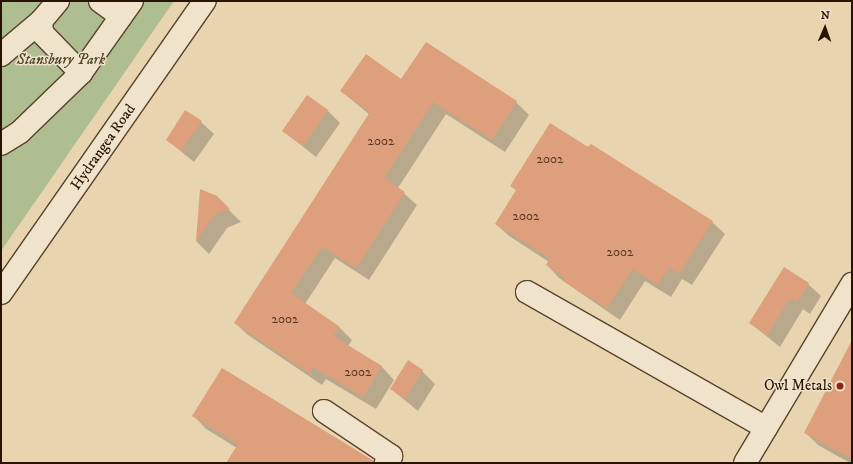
<!DOCTYPE html>
<html>
<head>
<meta charset="utf-8">
<style>
	body { margin:0 }
	#map { position:relative; width:853px; height:464px; overflow:hidden; background:#e8d4af; font-family:"IM FELL DW Pica",serif }
	div>[style] { position:absolute }
	.green>* { inset:0; background:#afbe90 }
	.shadow>* { inset:0; background:#0003 }
	.building>* { inset:0; background:#dd9f7c }
	.roads { filter:drop-shadow(1px 0 #58432c) drop-shadow(-1px 0 #58432c) drop-shadow(0 1px #58432c) drop-shadow(0 -1px #58432c) }
	.minor>* { height:22px; margin:-11px; padding:0 11px; transform-origin:11px; border-radius:11px; background:#f0e3cb }
	.dots>* { width:11px; height:11px; translate:-50% -50%; box-sizing:border-box; border:2px solid #f0e3cb; border-radius:50% }
	span { translate:-50% -50%; white-space:nowrap; text-align:center; line-height:1.15; -webkit-text-stroke:3px #f0e3cb; paint-order:stroke }
	.number-label { font-size:13px; color:#553620 }
	.number-label span { -webkit-text-stroke-width:0 }
	.park-label { font-size:15px; color:#50462c; font-style:italic }
	.street-label { font-size:15px; color:#281301 }
	.poi-label { font-size:15px; color:#281301 }
	.right { translate:-100% -50%; text-align:right }
	.frame { position:absolute; inset:0; border:2px solid #281301; pointer-events:none }
	.north { position:absolute; left:805px; top:8px; width:40px; height:40px; -webkit-text-stroke:3px #f0e3cb; paint-order:stroke; rotate:2deg; font-size:11px; font-weight:700; line-height:16px; text-align:center; color:#281301 }
	.north::after { content:''; display:block; margin:auto; width:14px; height:18px; background:#281301; clip-path:polygon(50% 0,100% 100%,50% 72%,0 100%) }
</style>
</head>
<body>
<div id="map">
	<div class="green">
		<i style="clip-path:polygon(1px 1px,174px 1px,1px 251px)"></i>
	</div>
	<div class="shadow">
		<i style="clip-path:polygon(402px 81px,516px 102px,529px 115px,505px 152px,446px 114px,398px 188px,417px 205px,369px 280px,335px 258px,305px 304px,339px 327px,352px 340px,348px 346px,382px 367px,394px 380px,376px 409px,326px 379px,322px 385px,248px 335px,235px 323px,370px 115px,341px 91px)"></i>
		<i style="clip-path:polygon(327px 110px,340px 123px,316px 157px,283px 131px)"></i>
		<i style="clip-path:polygon(201px 122px,214px 134px,194px 162px,167px 140px)"></i>
		<i style="clip-path:polygon(591px 145px,712px 222px,725px 234px,692px 285px,682px 279px,671px 297px,645px 281px,620px 320px,559px 278px,547px 265px,549px 262px,509px 236px,496px 224px,517px 191px,512px 186px)"></i>
		<i style="clip-path:polygon(201px 191px,216px 197px,241px 222px,227px 228px,209px 254px,197px 242px)"></i>
		<i style="clip-path:polygon(808px 284px,821px 296px,810px 314px,803px 309px,780px 347px,750px 323px)"></i>
		<i style="clip-path:polygon(852px 343px,852px 463px,850px 463px,818px 445px,805px 432px)"></i>
		<i style="clip-path:polygon(422px 371px,435px 384px,418px 411px,391px 389px)"></i>
		<i style="clip-path:polygon(194px 416px,369px 463px,230px 463px,237px 448px,206px 429px)"></i>
	</div>
	<div class="building">
		<i style="clip-path:polygon(426px 42px,517px 101px,492px 140px,433px 102px,384px 178px,405px 192px,356px 268px,322px 247px,291px 293px,340px 327px,333px 336px,382px 366px,363px 397px,313px 367px,309px 373px,234px 323px,370px 112px,340px 91px,366px 54px,401px 79px)"></i>
		<i style="clip-path:polygon(307px 95px,328px 110px,303px 146px,282px 131px)"></i>
		<i style="clip-path:polygon(185px 110px,202px 121px,181px 151px,166px 140px)"></i>
		<i style="clip-path:polygon(550px 123px,588px 147px,591px 144px,713px 221px,679px 274px,669px 267px,658px 285px,633px 269px,607px 308px,563px 281px,565px 278px,546px 265px,550px 258px,495px 224px,516px 190px,510px 186px)"></i>
		<i style="clip-path:polygon(200px 189px,217px 196px,230px 209px,214px 215px,196px 242px)"></i>
		<i style="clip-path:polygon(784px 267px,809px 283px,797px 302px,790px 298px,767px 335px,749px 323px)"></i>
		<i style="clip-path:polygon(852px 340px,852px 459px,804px 433px)"></i>
		<i style="clip-path:polygon(408px 360px,423px 370px,405px 399px,390px 389px)"></i>
		<i style="clip-path:polygon(222px 368px,374px 461px,374px 463px,226px 463px,238px 444px,192px 416px)"></i>
	</div>
	<div class="roads">
		<div class="minor">
			<i style="left:58px;top:1px;width:26px;rotate:130deg"></i>
			<i style="left:41px;top:21px;width:12px;rotate:85deg"></i>
			<i style="left:42px;top:33px;width:56px;rotate:45.7deg"></i>
			<i style="left:100px;top:1px;width:26px;rotate:36deg"></i>
			<i style="left:1px;top:55px;width:52px;rotate:-40.4deg"></i>
			<i style="left:1px;top:144px;width:22px;rotate:-32deg"></i>
			<i style="left:20px;top:132px;width:85px;rotate:-44deg"></i>
			<i style="left:81px;top:73px;width:88px;rotate:-54.7deg"></i>
			<i style="left:527px;top:292px;width:275px;rotate:29.6deg"></i>
			<i style="left:1px;top:293px;width:356px;rotate:-55.1deg"></i>
			<i style="left:324px;top:411px;width:81px;rotate:33.9deg"></i>
			<i style="left:391px;top:456px;width:9px;rotate:126deg"></i>
			<i style="left:745px;top:463px;width:209px;rotate:-59.1deg"></i>
		</div>
	</div>
	<div class="dots">
		<i style="left:840px;top:386px;background:#8f2418"></i>
	</div>
	<div class="number-label">
		<span style="left:381px;top:141px">2002</span>
		<span style="left:550px;top:159px">2002</span>
		<span style="left:526px;top:216px">2002</span>
		<span style="left:620px;top:252px">2002</span>
		<span style="left:285px;top:319px">2002</span>
		<span style="left:358px;top:372px">2002</span>
	</div>
	<div class="park-label">
		<span style="left:61px;top:60px">Stansbury Park</span>
	</div>
	<div class="street-label">
		<span style="left:103px;top:147px;rotate:-55deg">Hydrangea Road</span>
	</div>
	<div class="poi-label">
		<span class="right" style="left:832px;top:386px">Owl Metals</span>
	</div>
	<div class="frame"></div>
	<div class="north">N</div>
</div>
</body>
</html>
